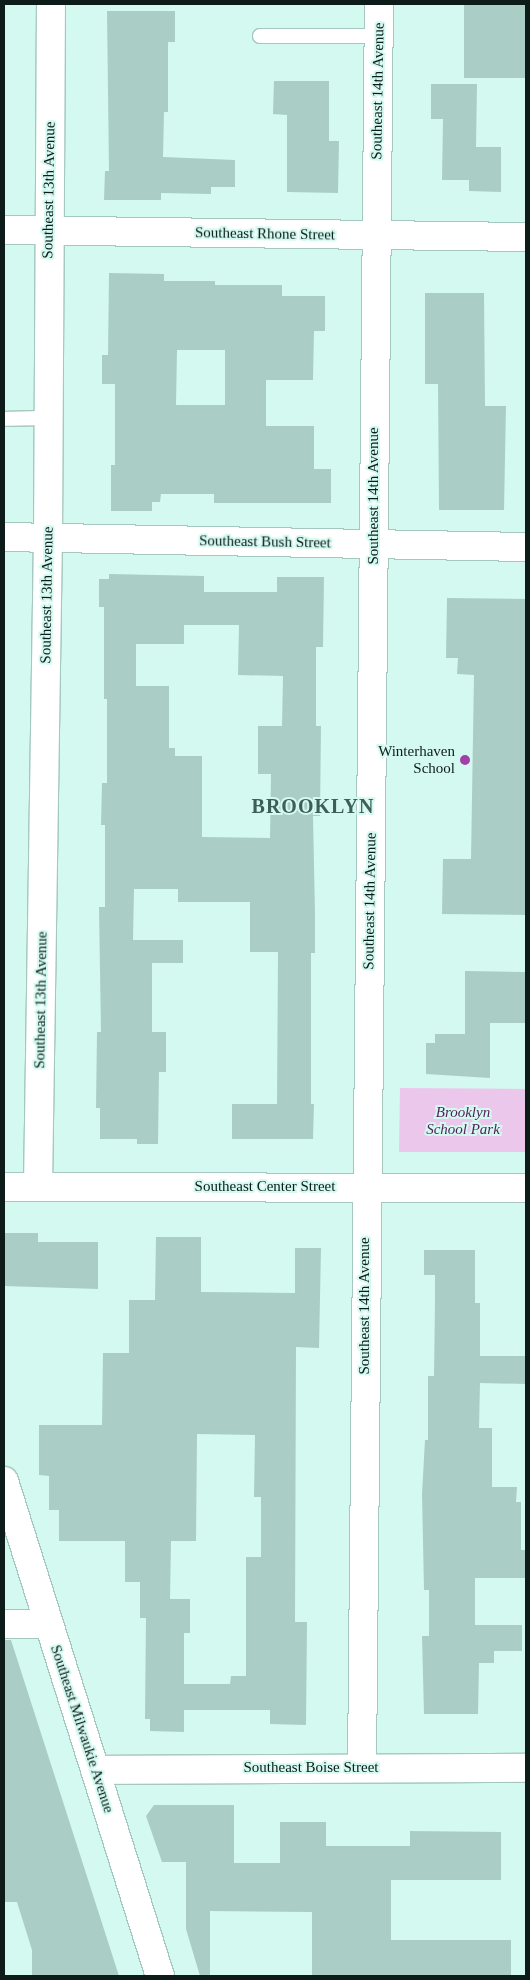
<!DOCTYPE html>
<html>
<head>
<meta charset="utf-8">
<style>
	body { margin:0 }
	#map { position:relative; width:530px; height:1980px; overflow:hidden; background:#d4f9f0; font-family:Georgia,serif }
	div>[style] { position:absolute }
	.green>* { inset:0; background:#ebc7ec }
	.building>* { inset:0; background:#aacec6 }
	.roads { filter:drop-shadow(1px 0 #a4c8bf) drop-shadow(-1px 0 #a4c8bf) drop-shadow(0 1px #a4c8bf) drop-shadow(0 -1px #a4c8bf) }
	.lane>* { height:14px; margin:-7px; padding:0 7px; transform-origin:7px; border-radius:7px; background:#fff }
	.street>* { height:28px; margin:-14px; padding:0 14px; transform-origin:14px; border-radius:14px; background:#fff }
	.secondary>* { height:28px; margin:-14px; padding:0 14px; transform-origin:14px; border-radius:14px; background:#fff }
	.dots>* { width:14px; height:14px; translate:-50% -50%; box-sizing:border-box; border:2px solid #d4f9f0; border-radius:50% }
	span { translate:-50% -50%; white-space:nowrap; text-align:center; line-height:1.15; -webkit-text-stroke:4px #d4f9f0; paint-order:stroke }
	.street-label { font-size:15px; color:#0e1c19 }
	.poi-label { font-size:15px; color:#0e1c19 }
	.right { translate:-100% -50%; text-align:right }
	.park-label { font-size:15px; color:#531d57; font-style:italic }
	.district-label { font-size:20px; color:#3e5f58; font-weight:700; letter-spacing:1px }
	.frame { position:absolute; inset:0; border:5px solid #0e1c19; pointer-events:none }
</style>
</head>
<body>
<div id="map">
	<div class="green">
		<i style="clip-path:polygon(400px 1088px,526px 1089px,526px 1152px,399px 1152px)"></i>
	</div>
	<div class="building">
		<i style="clip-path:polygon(464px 4px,526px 4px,526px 78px,464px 78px)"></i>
		<i style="clip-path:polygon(107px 11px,175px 11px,175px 42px,168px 42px,168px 112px,164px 112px,163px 157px,235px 160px,235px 187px,211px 187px,211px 194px,161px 193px,161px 200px,104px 200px,105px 171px,109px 171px)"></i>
		<i style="clip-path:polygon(274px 81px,329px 81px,329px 141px,339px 141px,338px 193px,287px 192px,287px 115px,273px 114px)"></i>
		<i style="clip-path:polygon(431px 84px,477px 84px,476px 147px,501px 147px,501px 192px,469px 191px,469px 180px,442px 180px,443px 119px,431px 119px)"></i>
		<i style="clip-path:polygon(evenodd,109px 273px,164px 274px,164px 281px,215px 281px,215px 285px,282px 285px,282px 296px,325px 296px,325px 331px,314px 331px,313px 380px,266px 380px,266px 426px,314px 426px,314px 469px,331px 469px,331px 503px,214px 503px,214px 494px,161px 494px,160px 502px,152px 502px,152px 511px,111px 511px,111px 465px,115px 465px,115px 384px,102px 384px,102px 355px,108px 355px,109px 273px,177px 350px,225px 350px,225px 405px,176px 405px,177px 350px)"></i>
		<i style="clip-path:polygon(425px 293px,484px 293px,485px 406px,506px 406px,504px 510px,439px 510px,438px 384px,425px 384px)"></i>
		<i style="clip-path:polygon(evenodd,109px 574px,204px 576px,204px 592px,277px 592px,277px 577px,324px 577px,323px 647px,316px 647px,316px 726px,321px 726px,320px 816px,313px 816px,315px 914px,315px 953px,311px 953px,311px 1104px,314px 1104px,313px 1139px,232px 1139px,232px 1104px,277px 1104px,278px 952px,250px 952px,250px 902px,178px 902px,178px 889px,134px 889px,133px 940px,183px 940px,183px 963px,152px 963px,152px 1032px,166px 1032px,166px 1072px,159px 1072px,158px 1144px,137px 1144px,137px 1139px,100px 1139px,100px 1108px,96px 1108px,97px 1032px,101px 1032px,99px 907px,105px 907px,105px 825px,101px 825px,102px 783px,107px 783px,107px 699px,104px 699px,104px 607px,99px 607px,99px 579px,109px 579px,109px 574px,184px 625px,239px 625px,238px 675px,283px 676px,282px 726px,258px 726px,258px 774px,271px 774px,270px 838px,202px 837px,202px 756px,175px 756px,175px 748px,169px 748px,169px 686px,136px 686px,136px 644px,184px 644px,184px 625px)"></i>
		<i style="clip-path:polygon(447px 598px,526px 599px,526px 915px,442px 914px,443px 859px,471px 859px,474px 675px,457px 674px,458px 658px,446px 658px)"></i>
		<i style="clip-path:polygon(465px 971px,526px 972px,526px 1023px,490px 1023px,490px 1078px,426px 1074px,426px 1043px,435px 1043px,435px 1034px,465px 1034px)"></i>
		<i style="clip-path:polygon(4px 1233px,38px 1233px,38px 1242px,98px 1242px,98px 1289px,4px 1286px)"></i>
		<i style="clip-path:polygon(evenodd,156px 1237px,201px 1237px,201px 1292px,295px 1293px,295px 1248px,321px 1248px,319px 1348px,296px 1347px,295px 1622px,307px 1622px,306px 1725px,270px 1724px,270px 1710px,184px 1710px,184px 1732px,150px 1731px,150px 1719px,145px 1719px,146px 1618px,140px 1618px,140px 1582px,125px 1582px,125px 1541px,59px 1541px,59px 1510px,49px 1510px,49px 1476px,39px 1475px,39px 1425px,102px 1425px,103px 1353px,129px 1353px,129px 1300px,155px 1300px,156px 1237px,197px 1434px,255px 1435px,254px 1497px,261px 1497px,261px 1557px,246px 1557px,246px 1676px,231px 1676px,230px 1684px,184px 1684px,184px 1633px,190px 1633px,190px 1599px,170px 1599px,171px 1541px,196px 1541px,197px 1434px)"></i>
		<i style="clip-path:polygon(424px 1250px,475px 1250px,475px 1303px,480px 1303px,480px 1356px,526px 1356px,526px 1384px,480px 1383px,479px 1428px,492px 1428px,492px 1487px,517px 1487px,516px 1502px,521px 1502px,521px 1550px,525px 1550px,525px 1578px,475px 1578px,475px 1625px,522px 1625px,522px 1651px,494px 1651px,494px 1663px,479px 1663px,478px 1714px,424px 1714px,422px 1636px,429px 1636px,429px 1590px,424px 1590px,422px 1494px,425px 1440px,428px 1440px,428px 1376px,434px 1376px,435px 1302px,435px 1275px,424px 1275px)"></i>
		<i style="clip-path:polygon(4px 1640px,11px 1640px,119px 1976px,32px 1976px,32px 1950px,17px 1902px,4px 1902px)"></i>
		<i style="clip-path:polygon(154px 1805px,234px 1805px,234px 1863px,280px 1863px,280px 1822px,326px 1822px,326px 1846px,410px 1846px,410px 1831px,501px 1832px,501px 1880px,391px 1880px,391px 1940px,511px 1940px,511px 1976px,312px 1976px,312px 1912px,210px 1911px,210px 1976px,200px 1976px,186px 1929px,186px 1862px,162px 1862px,146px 1816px)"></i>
	</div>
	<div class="roads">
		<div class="lane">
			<i style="left:260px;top:36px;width:119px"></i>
			<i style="left:4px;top:419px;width:44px;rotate:-1.3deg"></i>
		</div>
		<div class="street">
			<i style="left:4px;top:230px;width:522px;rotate:0.77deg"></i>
			<i style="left:4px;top:537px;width:522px;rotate:1.1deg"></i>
			<i style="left:4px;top:1187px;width:522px;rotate:0.11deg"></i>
			<i style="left:38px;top:1187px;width:649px;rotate:-89.12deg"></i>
			<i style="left:48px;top:538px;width:534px;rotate:-89.68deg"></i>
			<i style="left:4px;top:1624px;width:44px"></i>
			<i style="left:362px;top:1768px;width:1764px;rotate:-89.45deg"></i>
			<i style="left:95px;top:1770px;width:431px;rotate:-0.3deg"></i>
		</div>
		<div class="secondary">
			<i style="left:4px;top:1481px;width:519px;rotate:72.51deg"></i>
		</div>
	</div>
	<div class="dots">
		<i style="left:465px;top:760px;background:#a140a8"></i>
	</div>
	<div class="street-label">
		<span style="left:378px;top:91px;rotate:-89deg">Southeast 14th Avenue</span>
		<span style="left:49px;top:190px;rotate:-89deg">Southeast 13th Avenue</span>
		<span style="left:265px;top:234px;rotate:1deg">Southeast Rhone Street</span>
		<span style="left:374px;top:496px;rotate:-90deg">Southeast 14th Avenue</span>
		<span style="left:265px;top:542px;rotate:1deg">Southeast Bush Street</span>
		<span style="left:47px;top:595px;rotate:-89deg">Southeast 13th Avenue</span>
		<span style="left:370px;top:901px;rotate:-89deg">Southeast 14th Avenue</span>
		<span style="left:41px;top:1000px;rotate:-89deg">Southeast 13th Avenue</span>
		<span style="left:265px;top:1187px">Southeast Center Street</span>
		<span style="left:365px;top:1306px;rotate:-90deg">Southeast 14th Avenue</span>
		<span style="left:82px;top:1729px;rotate:72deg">Southeast Milwaukie Avenue</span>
		<span style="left:311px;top:1768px">Southeast Boise Street</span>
	</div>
	<div class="poi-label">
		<span class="right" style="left:455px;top:760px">Winterhaven<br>School</span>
	</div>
	<div class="park-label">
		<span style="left:463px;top:1121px">Brooklyn<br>School Park</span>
	</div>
	<div class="district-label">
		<span style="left:313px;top:806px">BROOKLYN</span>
	</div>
	<div class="frame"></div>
</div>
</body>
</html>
